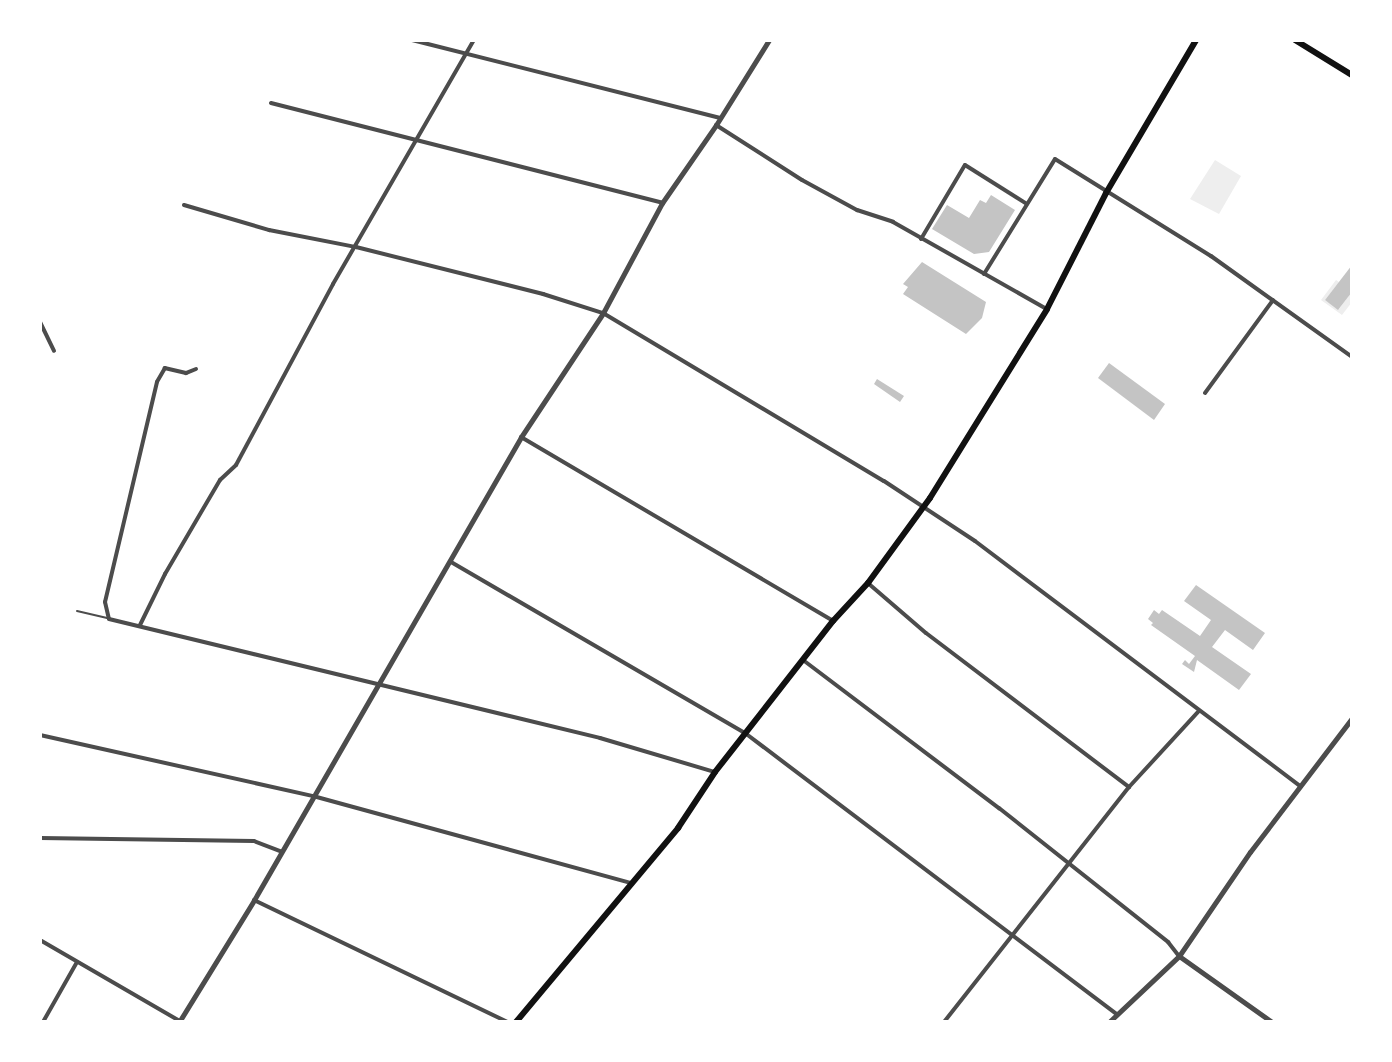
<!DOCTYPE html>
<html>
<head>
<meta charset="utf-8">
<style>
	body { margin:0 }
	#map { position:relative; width:1392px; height:1062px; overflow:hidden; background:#fff; font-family:Lato,sans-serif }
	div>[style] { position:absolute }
	.green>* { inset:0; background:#eee }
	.building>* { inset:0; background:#c4c4c4 }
	.service>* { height:2px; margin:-1px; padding:0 1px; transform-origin:1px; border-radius:1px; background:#4c4c4c }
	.minor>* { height:4px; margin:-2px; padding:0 2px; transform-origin:2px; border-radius:2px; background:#4c4c4c }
	.tertiary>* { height:5px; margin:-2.5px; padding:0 2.5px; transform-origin:2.5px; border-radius:2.5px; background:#4c4c4c }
	.secondary>* { height:6px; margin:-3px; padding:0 3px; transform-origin:3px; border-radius:3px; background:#111 }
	span { translate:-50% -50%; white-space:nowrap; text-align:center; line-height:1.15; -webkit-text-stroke:6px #fff; paint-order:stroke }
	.frame { position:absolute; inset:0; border:42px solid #fff; pointer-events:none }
</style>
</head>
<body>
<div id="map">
	<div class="green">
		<i style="clip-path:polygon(1215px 160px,1241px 176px,1219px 214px,1190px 199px)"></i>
		<i style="clip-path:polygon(1336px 280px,1339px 282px,1325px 300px,1339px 309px,1352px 292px,1352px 302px,1342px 315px,1321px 300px)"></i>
	</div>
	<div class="building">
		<i style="clip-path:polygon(991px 195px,1015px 210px,989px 252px,974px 254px,932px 229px,947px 205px,969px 218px,980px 200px,986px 203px)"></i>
		<i style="clip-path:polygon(922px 262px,986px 302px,982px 318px,966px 334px,903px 294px,908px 287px,903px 284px)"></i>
		<i style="clip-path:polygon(1352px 265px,1352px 292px,1338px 310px,1325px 300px)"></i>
		<i style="clip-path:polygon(1109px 363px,1165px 404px,1154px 420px,1098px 378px)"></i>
		<i style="clip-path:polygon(877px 379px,904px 396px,900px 402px,874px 384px)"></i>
		<i style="clip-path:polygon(1196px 585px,1265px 633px,1253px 650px,1225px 630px,1212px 647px,1251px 674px,1239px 690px,1197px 660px,1194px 672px,1182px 664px,1185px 660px,1189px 664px,1195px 656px,1151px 625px,1153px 623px,1148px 619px,1154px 610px,1159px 614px,1162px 610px,1200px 636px,1211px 620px,1184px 601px)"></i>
	</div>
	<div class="service">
		<i style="left:77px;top:611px;width:32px;rotate:13deg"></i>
	</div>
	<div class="minor">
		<i style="left:412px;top:40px;width:318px;rotate:14.2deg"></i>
		<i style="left:271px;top:103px;width:404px;rotate:14.3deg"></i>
		<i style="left:716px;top:125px;width:102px;rotate:32.6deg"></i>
		<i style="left:802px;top:180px;width:63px;rotate:28.6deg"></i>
		<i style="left:857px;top:210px;width:38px;rotate:18deg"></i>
		<i style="left:893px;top:222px;width:177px;rotate:29.5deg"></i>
		<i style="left:184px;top:205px;width:89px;rotate:16.4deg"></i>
		<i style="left:269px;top:230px;width:89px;rotate:11.1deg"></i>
		<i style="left:356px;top:247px;width:193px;rotate:14.1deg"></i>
		<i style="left:543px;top:294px;width:63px;rotate:17.6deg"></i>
		<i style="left:603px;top:313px;width:327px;rotate:30.9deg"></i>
		<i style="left:884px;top:481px;width:109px;rotate:33.4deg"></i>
		<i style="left:975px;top:541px;width:408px;rotate:37deg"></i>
		<i style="left:921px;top:239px;width:86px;rotate:-59.3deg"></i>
		<i style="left:965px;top:165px;width:73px;rotate:32.2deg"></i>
		<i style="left:984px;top:274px;width:135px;rotate:-58.3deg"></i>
		<i style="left:1055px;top:159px;width:184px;rotate:31.9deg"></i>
		<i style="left:1211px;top:256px;width:173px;rotate:35.6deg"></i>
		<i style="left:40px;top:322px;width:32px;rotate:64deg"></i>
		<i style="left:196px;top:369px;width:11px;rotate:158deg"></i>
		<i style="left:186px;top:373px;width:22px;rotate:-167deg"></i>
		<i style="left:165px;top:368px;width:16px;rotate:120deg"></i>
		<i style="left:157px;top:382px;width:226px;rotate:103.3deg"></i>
		<i style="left:105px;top:602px;width:17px;rotate:77deg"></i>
		<i style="left:109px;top:619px;width:505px;rotate:13.62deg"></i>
		<i style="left:600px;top:738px;width:120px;rotate:16.5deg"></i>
		<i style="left:1205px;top:393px;width:115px;rotate:-53.8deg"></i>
		<i style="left:521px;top:437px;width:362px;rotate:30.5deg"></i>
		<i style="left:451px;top:562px;width:340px;rotate:30.2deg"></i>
		<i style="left:745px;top:733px;width:466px;rotate:37.1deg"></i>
		<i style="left:869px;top:584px;width:75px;rotate:40.7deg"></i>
		<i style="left:926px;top:633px;width:255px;rotate:37.2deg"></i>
		<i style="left:140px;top:625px;width:57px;rotate:-63.9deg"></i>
		<i style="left:165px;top:574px;width:109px;rotate:-59.7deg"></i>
		<i style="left:220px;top:480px;width:22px;rotate:-43deg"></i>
		<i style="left:236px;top:465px;width:205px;rotate:-61.8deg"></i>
		<i style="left:333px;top:284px;width:282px;rotate:-60deg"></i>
		<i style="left:803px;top:660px;width:246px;rotate:37.1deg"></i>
		<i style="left:999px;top:808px;width:216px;rotate:38.4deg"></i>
		<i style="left:1168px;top:942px;width:18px;rotate:52deg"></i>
		<i style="left:40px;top:735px;width:280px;rotate:12.6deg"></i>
		<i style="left:313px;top:796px;width:331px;rotate:15.3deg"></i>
		<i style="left:40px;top:838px;width:214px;rotate:0.8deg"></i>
		<i style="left:254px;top:841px;width:28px;rotate:21deg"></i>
		<i style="left:254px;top:900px;width:282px;rotate:25.7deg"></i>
		<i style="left:40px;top:940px;width:162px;rotate:30.1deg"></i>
		<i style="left:43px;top:1022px;width:69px;rotate:-60.5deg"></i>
		<i style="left:944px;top:1022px;width:299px;rotate:-51.8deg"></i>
		<i style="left:1129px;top:787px;width:102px;rotate:-47.4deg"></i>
	</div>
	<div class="tertiary">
		<i style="left:1179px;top:956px;width:114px;rotate:35.4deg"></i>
		<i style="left:179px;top:1022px;width:143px;rotate:-58.4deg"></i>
		<i style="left:254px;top:900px;width:534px;rotate:-60.03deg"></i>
		<i style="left:521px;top:437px;width:149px;rotate:-56.5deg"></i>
		<i style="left:603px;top:313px;width:125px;rotate:-61.8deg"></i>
		<i style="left:662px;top:203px;width:95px;rotate:-55.3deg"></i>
		<i style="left:716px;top:125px;width:100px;rotate:-58.1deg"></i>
		<i style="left:1109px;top:1022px;width:96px;rotate:-43.3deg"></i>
		<i style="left:1179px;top:956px;width:126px;rotate:-55.7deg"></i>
		<i style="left:1250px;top:852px;width:168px;rotate:-52.7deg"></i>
	</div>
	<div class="secondary">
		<i style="left:1295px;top:40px;width:67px;rotate:31.6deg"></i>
		<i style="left:516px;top:1022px;width:253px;rotate:-50.1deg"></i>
		<i style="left:678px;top:828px;width:67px;rotate:-56.5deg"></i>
		<i style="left:715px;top:772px;width:192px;rotate:-52deg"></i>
		<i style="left:833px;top:621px;width:52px;rotate:-47.4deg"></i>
		<i style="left:868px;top:583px;width:105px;rotate:-53.9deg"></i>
		<i style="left:930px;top:498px;width:222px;rotate:-58.2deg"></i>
		<i style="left:1047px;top:309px;width:130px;rotate:-63deg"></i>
		<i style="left:1106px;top:193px;width:178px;rotate:-59.5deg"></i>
	</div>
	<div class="frame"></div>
</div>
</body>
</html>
